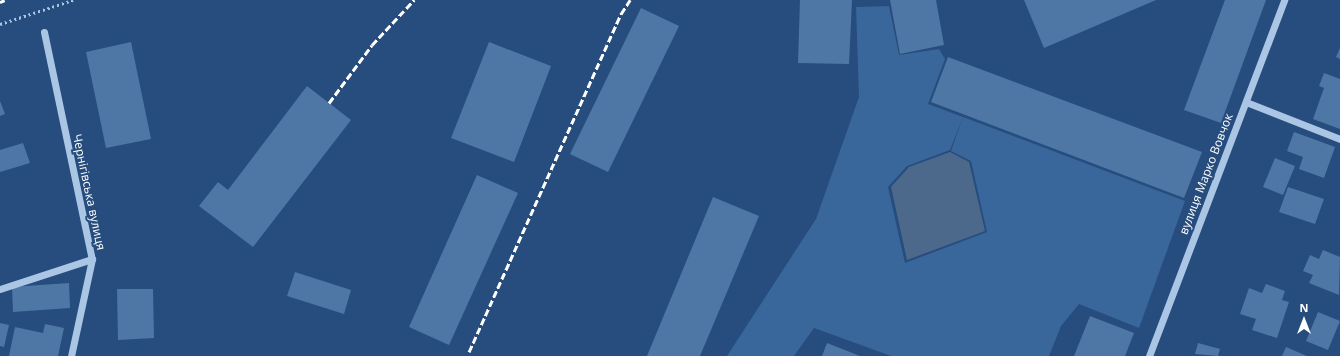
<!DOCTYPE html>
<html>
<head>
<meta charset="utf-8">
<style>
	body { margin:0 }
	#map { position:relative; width:1340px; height:356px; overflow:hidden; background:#264d7d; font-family:"Open Sans",sans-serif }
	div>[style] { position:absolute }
	.green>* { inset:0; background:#39669b }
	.water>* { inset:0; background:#4c698c }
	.building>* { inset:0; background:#4e77a6 }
	.path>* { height:2.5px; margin-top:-1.25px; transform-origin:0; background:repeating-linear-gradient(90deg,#abc6e5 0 2px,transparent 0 5px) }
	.minor>* { height:7px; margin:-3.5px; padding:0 3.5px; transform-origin:3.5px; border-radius:3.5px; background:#abc6e5 }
	.rail>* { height:3px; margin-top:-1.5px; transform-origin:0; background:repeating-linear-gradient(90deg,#fff 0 7px,transparent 0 10px) }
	span { translate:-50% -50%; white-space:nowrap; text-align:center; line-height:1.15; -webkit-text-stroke:4px #264d7d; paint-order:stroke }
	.street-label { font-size:12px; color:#fff }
	.north { position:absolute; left:1284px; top:300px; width:40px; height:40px; -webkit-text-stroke:3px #264d7d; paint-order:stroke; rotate:0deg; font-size:11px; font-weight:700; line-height:16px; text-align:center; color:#fff }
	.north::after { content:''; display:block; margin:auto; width:14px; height:18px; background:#fff; clip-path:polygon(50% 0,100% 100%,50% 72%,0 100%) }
</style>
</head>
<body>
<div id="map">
	<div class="green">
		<i style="clip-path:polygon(889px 6px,899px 55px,939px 49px,945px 59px,928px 104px,963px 117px,950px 150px,907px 166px,888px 187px,905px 263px,987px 232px,971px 161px,951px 151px,963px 117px,1185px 201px,1139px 328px,1079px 304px,1061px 326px,1049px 356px,891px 356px,814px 328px,794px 356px,727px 356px,816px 219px,859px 97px,856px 7px)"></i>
	</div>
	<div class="water">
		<i style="clip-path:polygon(950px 152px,969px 162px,985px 231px,907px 260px,891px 187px,909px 167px)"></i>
	</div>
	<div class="building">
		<i style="clip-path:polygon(800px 0,852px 0,849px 64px,798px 63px)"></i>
		<i style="clip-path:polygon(890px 0,936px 0,944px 45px,900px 54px)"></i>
		<i style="clip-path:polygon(1024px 0,1156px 0,1044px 48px)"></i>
		<i style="clip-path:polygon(1225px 0,1266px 0,1221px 123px,1184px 110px)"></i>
		<i style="clip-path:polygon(641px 8px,679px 26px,608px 172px,570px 154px)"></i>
		<i style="clip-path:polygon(131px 42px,151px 139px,106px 148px,86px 52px)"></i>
		<i style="clip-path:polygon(489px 42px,551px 66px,514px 162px,451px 138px)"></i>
		<i style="clip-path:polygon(1340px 48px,1340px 59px,1336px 57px)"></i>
		<i style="clip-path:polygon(948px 57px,1202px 152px,1184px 198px,931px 102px)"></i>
		<i style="clip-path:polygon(1324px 73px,1340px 79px,1340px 129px,1313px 119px,1324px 88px,1319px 86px)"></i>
		<i style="clip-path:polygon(307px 86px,351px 120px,253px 247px,199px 206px,218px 182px,228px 190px)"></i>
		<i style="clip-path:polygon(0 101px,5px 114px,0 116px)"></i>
		<i style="clip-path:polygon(1294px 132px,1335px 147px,1324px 178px,1299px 169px,1303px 157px,1287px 151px)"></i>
		<i style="clip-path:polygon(23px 143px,30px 163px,0 172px,0 150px)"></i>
		<i style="clip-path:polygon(1275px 158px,1295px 166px,1283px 195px,1263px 187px)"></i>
		<i style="clip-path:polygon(477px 175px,518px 193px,449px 345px,409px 327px)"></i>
		<i style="clip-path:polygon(1288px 187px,1324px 199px,1315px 224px,1279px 212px)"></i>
		<i style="clip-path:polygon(713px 197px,759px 216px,700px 356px,647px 356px)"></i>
		<i style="clip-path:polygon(1323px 250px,1340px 257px,1339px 295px,1309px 283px,1313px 275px,1303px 271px,1310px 255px,1319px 259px)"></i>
		<i style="clip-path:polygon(295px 272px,351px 290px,344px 314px,287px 296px)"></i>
		<i style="clip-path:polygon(69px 283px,70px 308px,13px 312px,12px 287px)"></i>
		<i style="clip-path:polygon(1266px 284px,1285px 291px,1282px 300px,1289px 302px,1277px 338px,1252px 330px,1256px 319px,1240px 314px,1249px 288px,1262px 293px)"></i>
		<i style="clip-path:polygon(117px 289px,153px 289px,154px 338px,118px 340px)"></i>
		<i style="clip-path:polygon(1318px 312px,1340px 321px,1328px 350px,1306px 341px)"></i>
		<i style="clip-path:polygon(1090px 316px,1134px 333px,1125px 356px,1074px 356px)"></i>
		<i style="clip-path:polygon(0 323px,9px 325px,4px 347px,0 346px)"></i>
		<i style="clip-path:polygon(45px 324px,64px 328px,58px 356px,9px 356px,15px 327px,43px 333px)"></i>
		<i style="clip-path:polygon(827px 343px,860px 356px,822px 356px)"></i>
		<i style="clip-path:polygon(1198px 343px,1220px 349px,1218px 356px,1195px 354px)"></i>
		<i style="clip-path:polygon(1286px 347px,1307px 356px,1282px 356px)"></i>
	</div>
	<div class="path">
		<i style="left:0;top:24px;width:77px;rotate:-18.2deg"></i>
	</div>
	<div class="minor">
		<i style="left:44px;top:32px;width:232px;rotate:78.1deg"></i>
		<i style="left:92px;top:259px;width:99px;rotate:102.2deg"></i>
		<i style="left:1246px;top:102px;width:101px;rotate:21.5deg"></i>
		<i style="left:0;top:289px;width:97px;rotate:-18.1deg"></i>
		<i style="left:1149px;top:356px;width:381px;rotate:-69.2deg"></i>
	</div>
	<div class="rail">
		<i style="left:0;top:2px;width:5px;rotate:-22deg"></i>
		<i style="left:329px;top:103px;width:72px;rotate:-53.4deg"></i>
		<i style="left:372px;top:45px;width:62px;rotate:-47deg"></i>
		<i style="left:469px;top:352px;width:371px;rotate:-65.8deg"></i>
		<i style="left:621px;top:14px;width:17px;rotate:-57deg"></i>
	</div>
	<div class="street-label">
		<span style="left:1206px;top:174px;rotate:-69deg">вулиця Марко Вовчок</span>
		<span style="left:89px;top:192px;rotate:78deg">Чернігівська вулиця</span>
	</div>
	<div class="north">N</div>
</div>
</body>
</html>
